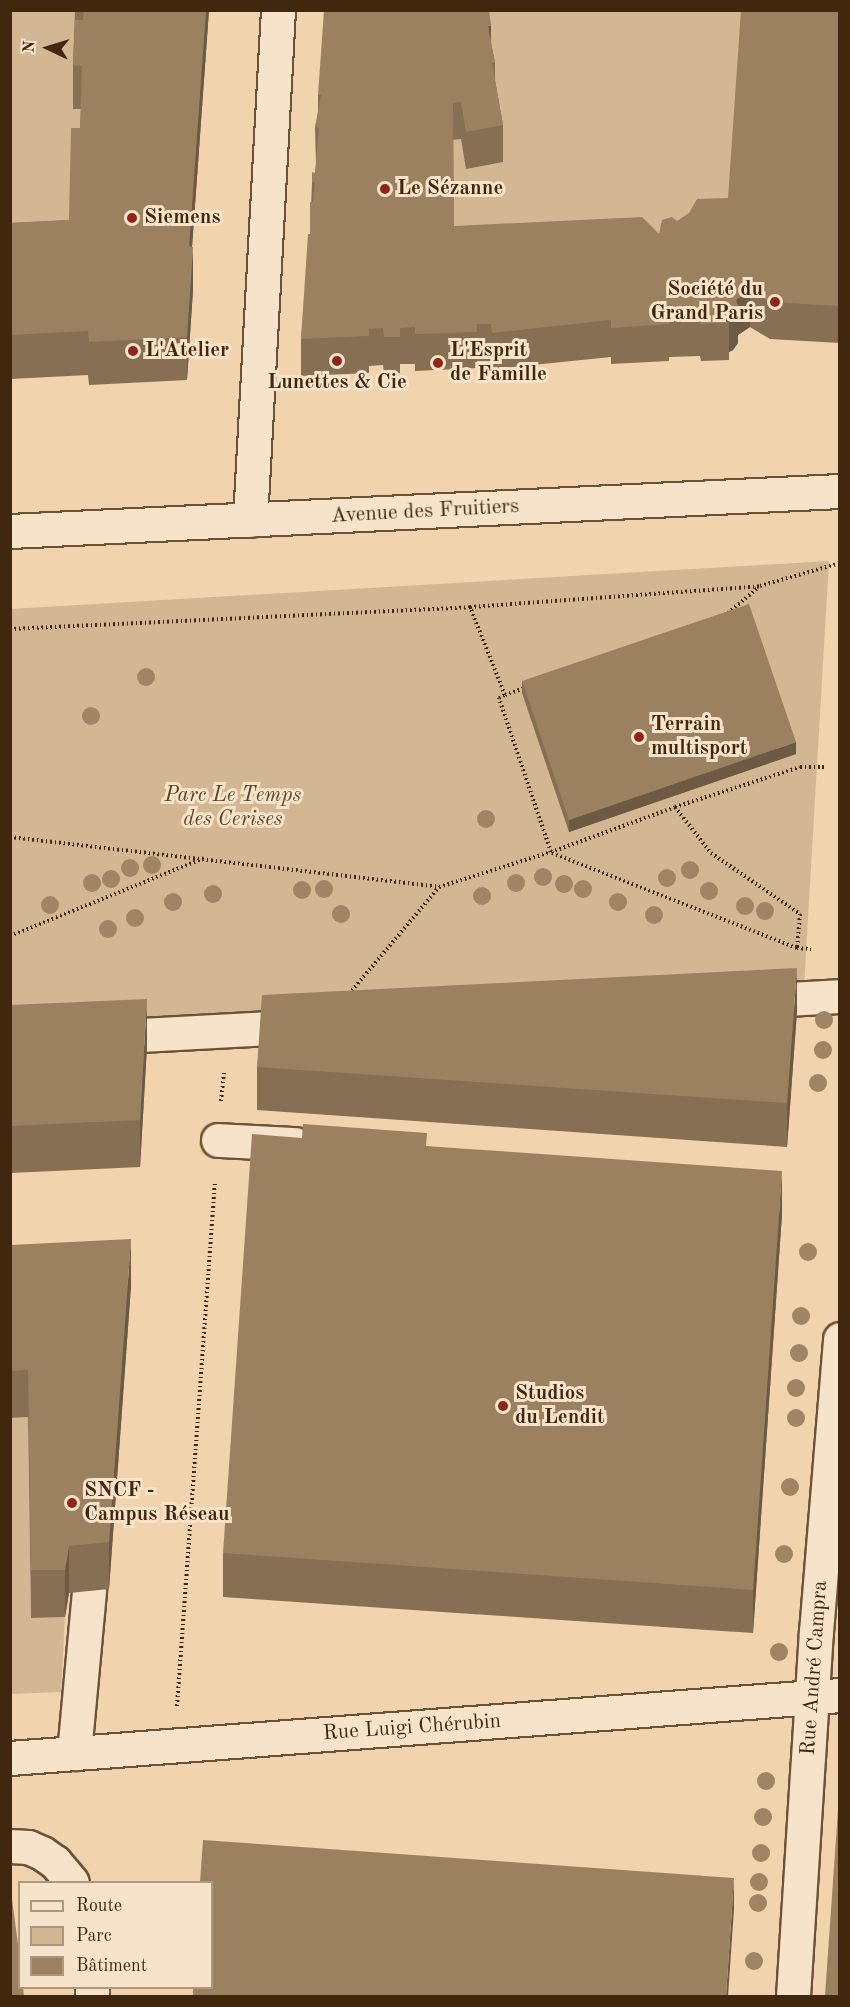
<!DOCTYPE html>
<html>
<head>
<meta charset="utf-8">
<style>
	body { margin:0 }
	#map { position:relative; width:850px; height:2007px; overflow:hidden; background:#f1d4ad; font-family:"Old Standard TT",serif }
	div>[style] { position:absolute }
	.green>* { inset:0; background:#d3b792 }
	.path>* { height:4px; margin-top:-2px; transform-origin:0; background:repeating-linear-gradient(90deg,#40270e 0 1.5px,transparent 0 4.5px) }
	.roads { filter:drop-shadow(2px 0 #6c5236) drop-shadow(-2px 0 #6c5236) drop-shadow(0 2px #6c5236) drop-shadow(0 -2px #6c5236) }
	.minor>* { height:33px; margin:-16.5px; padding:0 16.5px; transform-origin:16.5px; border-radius:16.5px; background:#f6e3ca }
	.trees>* { width:18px; height:18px; margin:-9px; border-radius:50%; background:#a08564 }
	.wall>* { inset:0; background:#866f53 }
	.shaded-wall>* { inset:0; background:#6d5a44 }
	.building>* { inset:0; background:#9c8161 }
	.dots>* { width:16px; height:16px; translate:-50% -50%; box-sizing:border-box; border:3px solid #f6e3ca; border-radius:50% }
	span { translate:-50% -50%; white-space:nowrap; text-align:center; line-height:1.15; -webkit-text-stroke:6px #f6e3ca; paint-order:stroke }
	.poi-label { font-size:21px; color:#40270e; font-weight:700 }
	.left { translate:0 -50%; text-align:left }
	.right { translate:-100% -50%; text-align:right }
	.street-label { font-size:21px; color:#40270e }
	.park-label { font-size:21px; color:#5d4428; font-style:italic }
	.frame { position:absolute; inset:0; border:12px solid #40270e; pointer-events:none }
	.legend { position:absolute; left:18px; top:1881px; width:195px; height:108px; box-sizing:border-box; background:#f6e3ca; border:2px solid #ad987f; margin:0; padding:8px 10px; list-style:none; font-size:18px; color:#40270e }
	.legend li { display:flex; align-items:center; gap:12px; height:30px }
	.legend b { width:30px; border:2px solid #ad987f }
	.north { position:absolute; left:18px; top:18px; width:60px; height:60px; -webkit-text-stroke:4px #f6e3ca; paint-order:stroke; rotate:274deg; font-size:16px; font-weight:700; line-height:24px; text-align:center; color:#40270e }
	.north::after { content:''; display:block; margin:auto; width:21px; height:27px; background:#40270e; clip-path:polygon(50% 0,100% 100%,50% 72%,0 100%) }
</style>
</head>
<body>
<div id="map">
	<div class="green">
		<i style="clip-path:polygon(11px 11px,76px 11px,73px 109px,82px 109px,80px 172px,69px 263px,11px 266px)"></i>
		<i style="clip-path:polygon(456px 11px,743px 11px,728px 234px,454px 263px,453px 140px,461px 139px)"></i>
		<i style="clip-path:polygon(829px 561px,804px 986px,11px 1035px,11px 609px)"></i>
		<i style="clip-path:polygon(28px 1417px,31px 1618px,65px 1617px,61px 1692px,11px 1694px,11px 1418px)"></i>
	</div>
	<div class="path">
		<i style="left:728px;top:613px;width:40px;rotate:-40deg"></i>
		<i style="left:10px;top:629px;width:461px;rotate:-2.7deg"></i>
		<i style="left:470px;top:607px;width:291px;rotate:-4.1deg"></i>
		<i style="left:760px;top:586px;width:83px;rotate:-16deg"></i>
		<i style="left:505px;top:695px;width:20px;rotate:-20deg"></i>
		<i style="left:675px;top:807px;width:58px;rotate:52deg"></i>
		<i style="left:711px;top:853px;width:108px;rotate:34.4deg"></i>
		<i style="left:800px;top:914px;width:34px;rotate:95deg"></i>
		<i style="left:10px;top:837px;width:432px;rotate:6.6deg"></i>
		<i style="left:439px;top:887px;width:117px;rotate:-17.4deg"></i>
		<i style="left:551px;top:852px;width:163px;rotate:-108.7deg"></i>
		<i style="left:499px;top:698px;width:7px;rotate:-27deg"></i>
		<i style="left:505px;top:695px;width:95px;rotate:-111.7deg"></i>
		<i style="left:551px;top:852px;width:132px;rotate:-19.9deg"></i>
		<i style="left:675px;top:807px;width:131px;rotate:-17.7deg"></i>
		<i style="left:800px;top:767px;width:25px"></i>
		<i style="left:552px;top:853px;width:263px;rotate:21.2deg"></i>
		<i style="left:797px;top:948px;width:14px;rotate:4deg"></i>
		<i style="left:10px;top:936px;width:209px;rotate:-21.9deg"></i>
		<i style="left:349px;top:994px;width:140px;rotate:-49.9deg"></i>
		<i style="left:221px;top:1101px;width:31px;rotate:-84deg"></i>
		<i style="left:177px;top:1706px;width:526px;rotate:-85.86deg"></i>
	</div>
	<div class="roads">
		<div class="minor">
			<i style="left:250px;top:520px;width:511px;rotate:-86.86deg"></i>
			<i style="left:10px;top:531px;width:831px;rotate:-2.76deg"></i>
			<i style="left:751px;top:1001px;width:89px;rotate:-3.2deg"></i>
			<i style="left:10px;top:1042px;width:295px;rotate:-3.1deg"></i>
			<i style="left:218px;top:1140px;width:77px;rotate:3deg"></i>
			<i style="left:74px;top:1753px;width:163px;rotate:-84.7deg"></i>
			<i style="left:10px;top:1758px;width:832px;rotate:-4.34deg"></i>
			<i style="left:10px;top:1846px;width:18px;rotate:3deg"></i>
			<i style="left:28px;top:1847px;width:15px;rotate:23deg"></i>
			<i style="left:42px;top:1853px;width:16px;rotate:35deg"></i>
			<i style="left:55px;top:1862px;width:26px;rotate:50deg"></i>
			<i style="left:92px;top:1988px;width:8px;rotate:90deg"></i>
			<i style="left:793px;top:1996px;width:365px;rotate:-86.4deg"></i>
			<i style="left:816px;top:1632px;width:294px;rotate:-85.3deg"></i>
		</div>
	</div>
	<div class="trees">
		<i style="left:146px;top:677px"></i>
		<i style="left:91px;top:716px"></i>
		<i style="left:486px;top:819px"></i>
		<i style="left:152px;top:865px"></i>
		<i style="left:130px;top:868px"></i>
		<i style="left:690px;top:870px"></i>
		<i style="left:543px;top:877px"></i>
		<i style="left:667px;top:878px"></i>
		<i style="left:111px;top:879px"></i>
		<i style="left:92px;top:883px"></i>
		<i style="left:516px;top:883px"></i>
		<i style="left:564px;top:884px"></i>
		<i style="left:324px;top:889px"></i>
		<i style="left:583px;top:889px"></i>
		<i style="left:302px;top:890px"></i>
		<i style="left:709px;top:891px"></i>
		<i style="left:213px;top:894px"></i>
		<i style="left:482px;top:896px"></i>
		<i style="left:173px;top:902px"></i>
		<i style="left:618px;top:902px"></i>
		<i style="left:50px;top:905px"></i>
		<i style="left:745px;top:906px"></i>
		<i style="left:765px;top:911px"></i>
		<i style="left:341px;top:914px"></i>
		<i style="left:654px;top:915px"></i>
		<i style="left:135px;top:918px"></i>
		<i style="left:108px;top:929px"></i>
		<i style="left:824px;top:1020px"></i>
		<i style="left:823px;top:1050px"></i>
		<i style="left:818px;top:1083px"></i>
		<i style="left:808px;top:1252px"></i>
		<i style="left:801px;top:1316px"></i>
		<i style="left:799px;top:1353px"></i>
		<i style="left:796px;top:1388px"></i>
		<i style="left:796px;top:1418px"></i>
		<i style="left:790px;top:1487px"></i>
		<i style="left:784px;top:1554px"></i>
		<i style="left:779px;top:1652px"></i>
		<i style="left:766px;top:1781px"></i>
		<i style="left:763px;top:1817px"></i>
		<i style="left:761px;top:1853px"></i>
		<i style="left:759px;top:1882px"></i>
		<i style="left:758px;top:1903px"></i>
		<i style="left:754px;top:1961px"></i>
	</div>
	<div class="wall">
		<i style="clip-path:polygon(75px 10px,209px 10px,192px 246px,193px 290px,187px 380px,89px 385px,88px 375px,10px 379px,10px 223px,69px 220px,80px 128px,81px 109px,73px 109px,73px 65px)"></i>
		<i style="clip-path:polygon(840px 10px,840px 343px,770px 339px,750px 327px,738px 335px,738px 343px,733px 350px,729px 352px,729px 360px,701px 361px,700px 356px,669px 357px,669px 361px,611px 364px,611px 357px,492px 369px,491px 361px,477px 361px,477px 368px,415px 371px,415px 364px,400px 364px,400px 373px,384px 374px,383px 365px,369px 366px,369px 373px,301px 376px,301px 339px,310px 234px,312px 182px,315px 173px,316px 164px,315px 127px,318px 115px,318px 95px,491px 43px,495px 63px,495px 80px,503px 125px,503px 162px,466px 169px,461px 139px,453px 140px,454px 226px,659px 234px,677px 221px,728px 198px)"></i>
		<i style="clip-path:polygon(522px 681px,796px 754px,569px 832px,522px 693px)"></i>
		<i style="clip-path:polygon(10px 1005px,147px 1046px,140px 1167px,10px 1173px)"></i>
		<i style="clip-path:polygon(797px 1011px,787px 1147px,257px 1110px,257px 1067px)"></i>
		<i style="clip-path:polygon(427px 1146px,782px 1214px,753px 1633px,223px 1597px,223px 1553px)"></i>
		<i style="clip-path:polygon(10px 1245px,131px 1286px,109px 1589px,69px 1593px,65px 1617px,31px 1618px,28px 1417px,10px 1418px)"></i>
	</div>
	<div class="shaded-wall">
		<i style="clip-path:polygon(206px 10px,209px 10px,189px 290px,189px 246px)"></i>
		<i style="clip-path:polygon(491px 25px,491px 62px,488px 26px)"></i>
		<i style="clip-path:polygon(193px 247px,193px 290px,187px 380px,187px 337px)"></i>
		<i style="clip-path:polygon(750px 290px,750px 327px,738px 335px,738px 343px,733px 350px,729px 352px,729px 323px,726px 323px,726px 316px,736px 300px)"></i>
		<i style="clip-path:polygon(796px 742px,796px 754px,569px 832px,569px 820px)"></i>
		<i style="clip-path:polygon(797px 968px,797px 1011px,787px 1147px,787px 1103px)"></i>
		<i style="clip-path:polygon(147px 999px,147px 1046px,140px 1167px,140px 1120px)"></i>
		<i style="clip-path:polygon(782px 1171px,782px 1214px,753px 1633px,753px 1590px)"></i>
		<i style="clip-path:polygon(131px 1239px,131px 1286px,109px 1589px,109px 1542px)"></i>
		<i style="clip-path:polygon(69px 1546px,69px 1593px,65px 1617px,65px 1570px)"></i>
		<i style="clip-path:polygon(734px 1878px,734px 1909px,728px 1996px,726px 1996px)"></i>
	</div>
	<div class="building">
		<i style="clip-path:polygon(84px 10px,206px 10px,189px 246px,193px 247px,187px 337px,89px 342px,88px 331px,10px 335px,10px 223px,69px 220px,71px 128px,80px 128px,82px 66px,73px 65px,75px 20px,83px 20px)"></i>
		<i style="clip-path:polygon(324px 10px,489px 10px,491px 25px,488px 26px,495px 63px,492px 63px,503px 125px,466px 132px,461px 102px,453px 103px,454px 226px,642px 217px,659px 234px,662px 220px,672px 217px,677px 221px,689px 213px,697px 199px,728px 198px,741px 10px,840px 10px,840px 306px,770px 302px,750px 290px,736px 300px,738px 306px,733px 314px,726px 316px,719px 311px,715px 315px,729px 323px,701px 324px,700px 319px,669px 320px,669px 324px,611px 328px,611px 320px,492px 333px,491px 324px,477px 324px,477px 332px,415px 334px,415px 327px,400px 328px,400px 337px,384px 337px,383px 328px,369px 329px,369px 336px,301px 339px,308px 234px,310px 234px,310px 202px,313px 202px,315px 182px,312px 182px,312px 172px,315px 173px,319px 128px,315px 127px,321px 95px,318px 95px)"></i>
		<i style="clip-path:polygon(749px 604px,796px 742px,569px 820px,522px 681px)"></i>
		<i style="clip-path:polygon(797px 968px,787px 1103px,257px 1067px,262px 995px)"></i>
		<i style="clip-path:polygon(147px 999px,140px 1120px,10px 1126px,10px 1005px)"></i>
		<i style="clip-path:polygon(303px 1124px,427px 1133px,426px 1146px,782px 1171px,753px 1590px,223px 1553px,252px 1134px,302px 1138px)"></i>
		<i style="clip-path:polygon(131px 1239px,109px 1542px,69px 1546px,65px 1570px,31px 1570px,28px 1370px,10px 1371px,10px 1245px)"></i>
		<i style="clip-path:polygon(840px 1781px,840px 1996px,825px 1996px)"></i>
		<i style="clip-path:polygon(203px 1840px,734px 1878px,726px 1996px,193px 1996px,193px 1988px,212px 1988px,212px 1882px,200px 1882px)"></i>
		<i style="clip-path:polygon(10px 1884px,20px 1959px,20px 1988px,23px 1988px,24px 1996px,10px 1996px)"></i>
	</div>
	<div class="dots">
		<i style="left:385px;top:189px;background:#8f2418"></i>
		<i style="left:132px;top:218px;background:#8f2418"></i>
		<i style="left:775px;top:302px;background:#8f2418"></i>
		<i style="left:133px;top:351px;background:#8f2418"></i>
		<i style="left:337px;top:361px;background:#8f2418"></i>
		<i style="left:438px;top:363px;background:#8f2418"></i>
		<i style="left:639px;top:737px;background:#8f2418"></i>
		<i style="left:503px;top:1406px;background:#8f2418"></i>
		<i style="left:72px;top:1503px;background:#8f2418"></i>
	</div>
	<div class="poi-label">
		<span class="left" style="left:397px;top:189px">Le Sézanne</span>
		<span class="left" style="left:144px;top:218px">Siemens</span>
		<span class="right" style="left:763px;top:302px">Société du<br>Grand Paris</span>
		<span class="left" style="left:145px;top:351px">L'Atelier</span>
		<span class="left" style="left:450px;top:363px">L'Esprit<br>de Famille</span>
		<span style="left:337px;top:383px">Lunettes &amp; Cie</span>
		<span class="left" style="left:651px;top:737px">Terrain<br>multisport</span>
		<span class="left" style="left:515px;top:1406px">Studios<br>du Lendit</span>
		<span class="left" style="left:84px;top:1503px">SNCF -<br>Campus Réseau</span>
	</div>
	<div class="street-label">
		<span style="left:425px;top:512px;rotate:-3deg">Avenue des Fruitiers</span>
		<span style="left:815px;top:1668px;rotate:-86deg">Rue André Campra</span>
		<span style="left:412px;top:1728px;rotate:-4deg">Rue Luigi Chérubin</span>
	</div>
	<div class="park-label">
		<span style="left:233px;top:808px">Parc Le Temps<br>des Cerises</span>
	</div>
	<div class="frame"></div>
	<ul class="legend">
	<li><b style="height:8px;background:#f6e3ca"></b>Route</li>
	<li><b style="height:16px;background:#d3b792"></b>Parc</li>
	<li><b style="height:16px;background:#9c8161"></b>Bâtiment</li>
	</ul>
	<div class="north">N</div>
</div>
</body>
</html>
